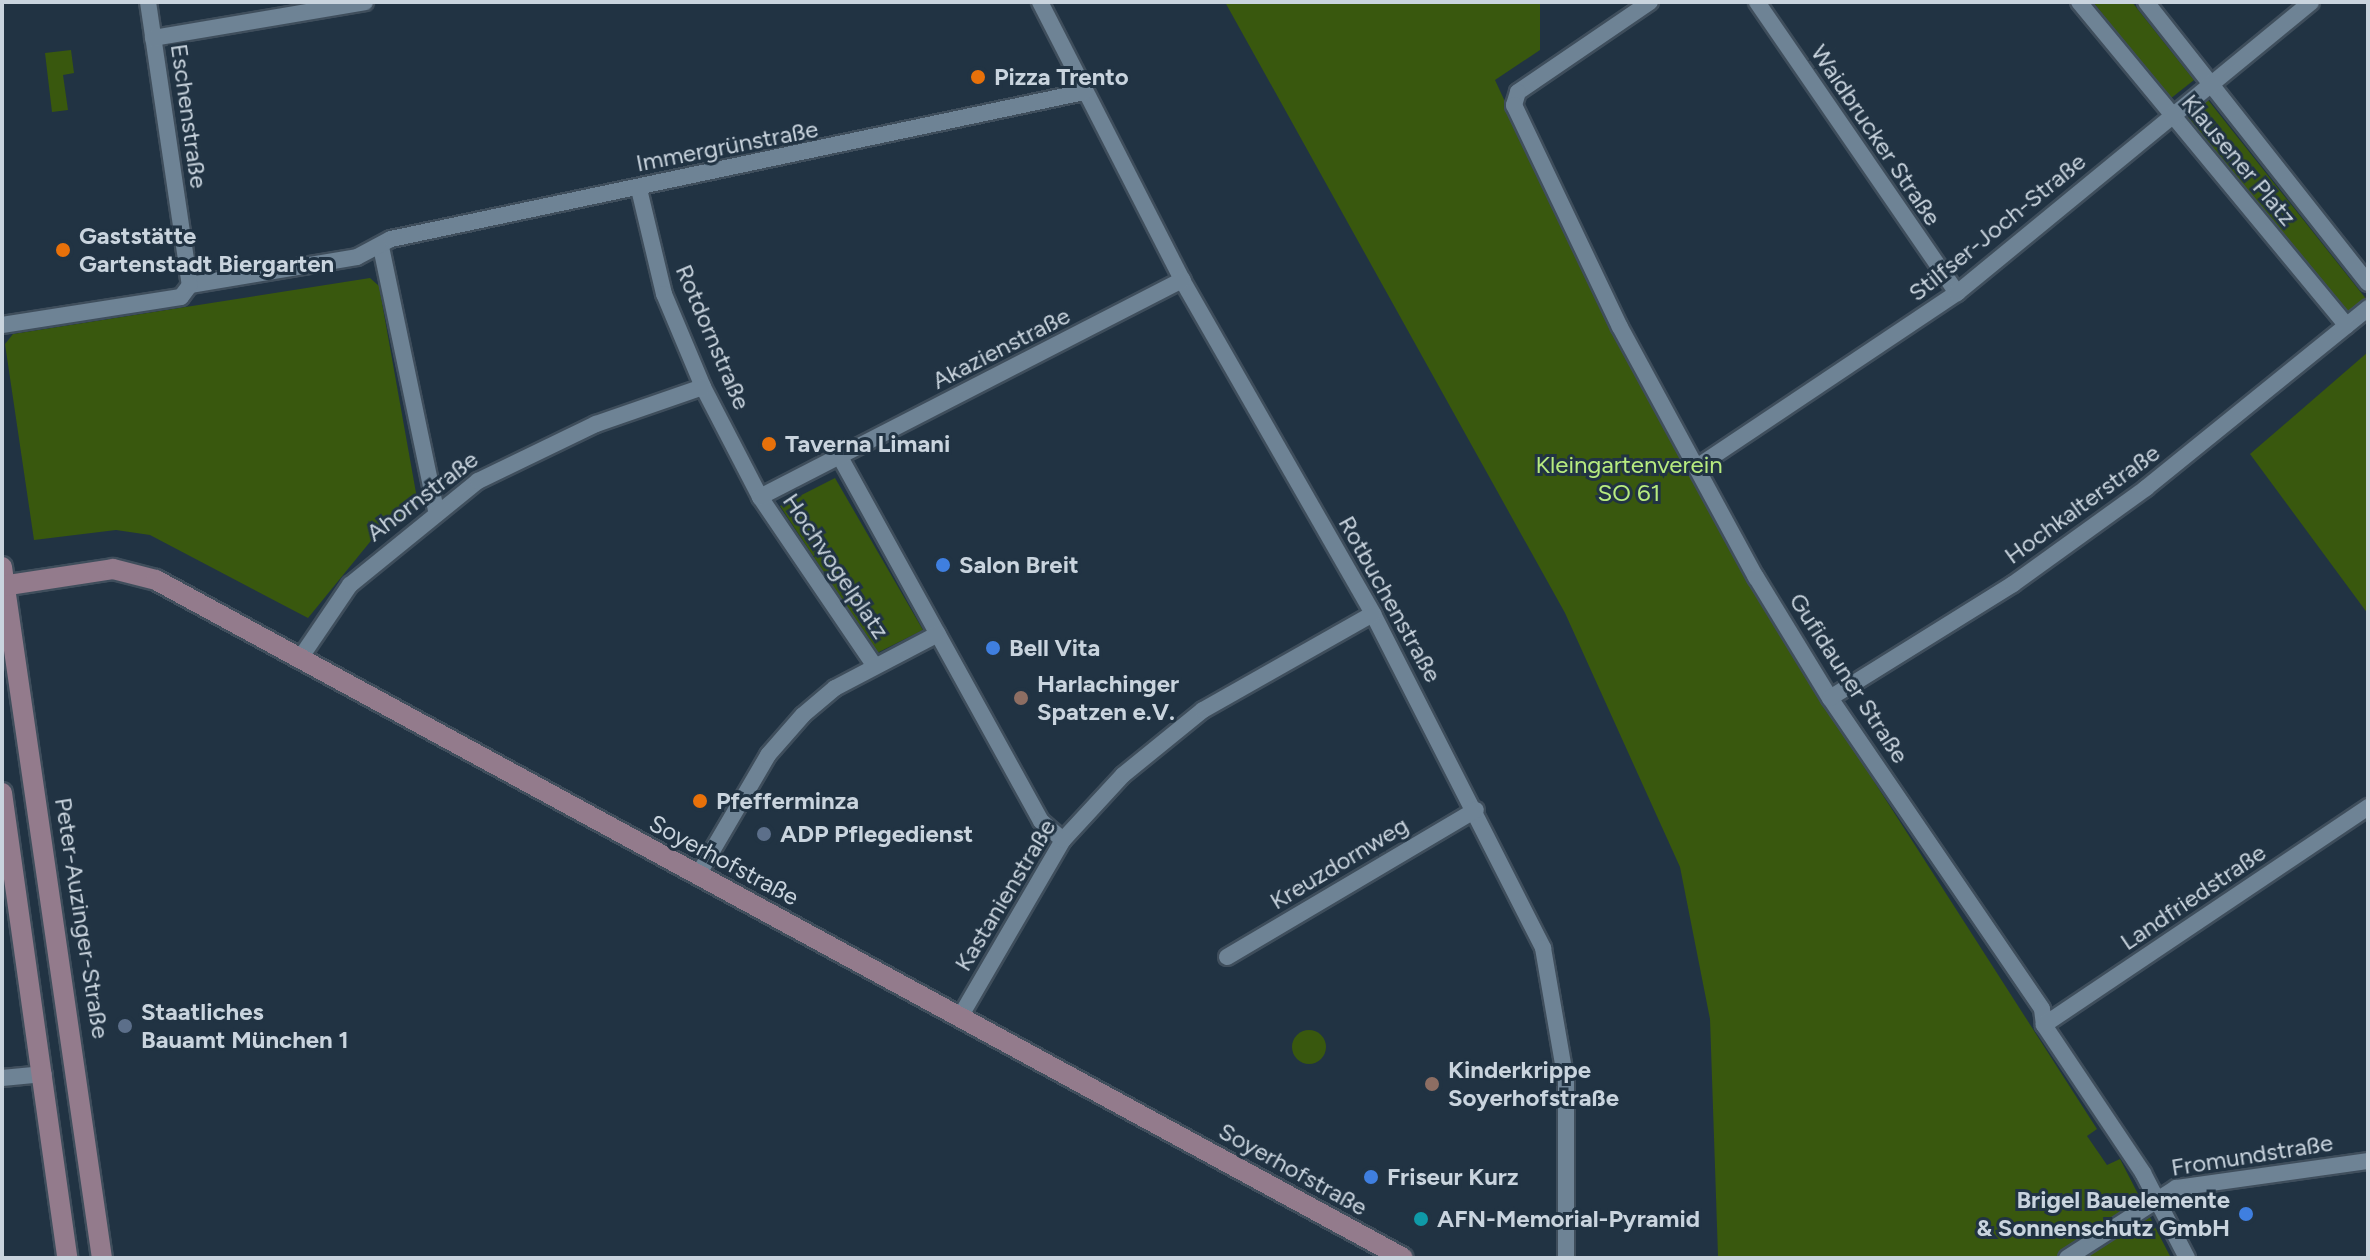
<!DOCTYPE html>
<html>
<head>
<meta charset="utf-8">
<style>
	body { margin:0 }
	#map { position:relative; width:2370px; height:1260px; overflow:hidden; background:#213343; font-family:Figtree,sans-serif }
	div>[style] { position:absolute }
	.green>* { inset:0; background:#39580e }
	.round { border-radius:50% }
	.roads { filter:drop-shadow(2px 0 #3f4e5c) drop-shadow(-2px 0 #3f4e5c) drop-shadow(0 2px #3f4e5c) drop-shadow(0 -2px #3f4e5c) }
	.street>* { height:16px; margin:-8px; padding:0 8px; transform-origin:8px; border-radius:8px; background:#6e8395 }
	.secondary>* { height:20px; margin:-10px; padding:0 10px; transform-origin:10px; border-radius:10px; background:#937b8c }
	.dots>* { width:22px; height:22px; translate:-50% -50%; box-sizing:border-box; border:4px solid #213343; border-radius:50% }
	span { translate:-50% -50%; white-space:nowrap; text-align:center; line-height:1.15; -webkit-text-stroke:6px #213343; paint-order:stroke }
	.poi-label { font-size:24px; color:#c9d4de; font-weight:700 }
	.left { translate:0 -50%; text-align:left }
	.right { translate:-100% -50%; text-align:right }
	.street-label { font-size:24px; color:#c9d4de }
	.park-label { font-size:24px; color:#b7eb7f }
	.frame { position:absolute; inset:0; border:4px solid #c9d4de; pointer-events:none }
</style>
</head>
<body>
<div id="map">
	<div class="green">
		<i style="clip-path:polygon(1225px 2px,1540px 2px,1540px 50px,1495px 80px,1609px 327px,1768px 616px,2097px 1129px,2087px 1136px,2107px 1165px,2120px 1159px,2171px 1258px,1718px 1256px,1710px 1019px,1680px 867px,1565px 613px)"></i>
		<i style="clip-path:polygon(2093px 2px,2132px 2px,2194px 80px,2170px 99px)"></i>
		<i style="clip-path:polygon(71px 50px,74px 73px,63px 75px,68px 110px,52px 112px,45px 53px)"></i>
		<i style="clip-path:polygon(2208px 100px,2367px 300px,2342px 320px,2182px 120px)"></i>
		<i style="clip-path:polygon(370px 278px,379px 286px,418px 504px,374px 537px,308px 618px,150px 535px,116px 530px,34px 540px,5px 344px,13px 334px)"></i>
		<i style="clip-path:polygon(2368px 352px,2368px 614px,2250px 454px)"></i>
		<i style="clip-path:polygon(835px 478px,923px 630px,877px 653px,780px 506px)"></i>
		<i class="round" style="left:1292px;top:1030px;width:34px;height:34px"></i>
	</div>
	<div class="roads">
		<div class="street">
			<i style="left:148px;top:2px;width:286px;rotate:81.6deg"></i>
			<i style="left:1040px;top:2px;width:312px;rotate:62.9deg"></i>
			<i style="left:1182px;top:280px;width:385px;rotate:60.2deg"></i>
			<i style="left:1373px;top:614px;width:375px;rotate:63deg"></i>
			<i style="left:1543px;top:948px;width:135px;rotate:80.2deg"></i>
			<i style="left:1566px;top:1081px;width:177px;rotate:90deg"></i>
			<i style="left:1650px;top:2px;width:160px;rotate:145.7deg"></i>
			<i style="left:1518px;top:92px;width:14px;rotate:107deg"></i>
			<i style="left:1514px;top:105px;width:246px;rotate:64.5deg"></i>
			<i style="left:1620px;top:327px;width:285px;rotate:61.5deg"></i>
			<i style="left:1756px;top:577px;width:142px;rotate:58.6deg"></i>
			<i style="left:1830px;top:698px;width:376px;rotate:55.7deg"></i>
			<i style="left:2042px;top:1009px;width:16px;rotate:83deg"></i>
			<i style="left:2044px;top:1025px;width:178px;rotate:56.2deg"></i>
			<i style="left:2143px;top:1173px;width:96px;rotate:62.6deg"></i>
			<i style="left:1757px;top:2px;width:353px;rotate:55.5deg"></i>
			<i style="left:2079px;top:2px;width:420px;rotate:50.4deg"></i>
			<i style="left:2146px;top:2px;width:358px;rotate:51.7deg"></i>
			<i style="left:153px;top:38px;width:215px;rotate:-9.6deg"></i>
			<i style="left:639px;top:189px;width:108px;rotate:76.6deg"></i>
			<i style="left:664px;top:294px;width:101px;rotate:67.2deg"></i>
			<i style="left:703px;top:387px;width:124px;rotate:62.6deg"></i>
			<i style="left:760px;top:497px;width:203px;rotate:55.8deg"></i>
			<i style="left:381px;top:247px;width:269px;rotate:78.2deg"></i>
			<i style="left:190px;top:285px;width:169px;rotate:-9.5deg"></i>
			<i style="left:357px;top:257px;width:38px;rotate:-28deg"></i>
			<i style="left:391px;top:239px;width:708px;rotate:-11.98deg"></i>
			<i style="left:2px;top:325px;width:181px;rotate:-8.9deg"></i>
			<i style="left:181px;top:297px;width:15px;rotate:-53deg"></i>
			<i style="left:840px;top:457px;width:416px;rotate:61.1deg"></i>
			<i style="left:1041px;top:821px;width:29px;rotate:41deg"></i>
			<i style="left:1697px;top:467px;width:313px;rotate:-33.8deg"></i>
			<i style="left:1957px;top:293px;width:458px;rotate:-39.4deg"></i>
			<i style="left:760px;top:497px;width:475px;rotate:-27.2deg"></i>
			<i style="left:299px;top:660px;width:91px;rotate:-55.8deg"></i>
			<i style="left:350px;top:585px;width:165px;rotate:-39.1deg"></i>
			<i style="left:478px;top:481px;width:131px;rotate:-25.8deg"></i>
			<i style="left:596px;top:424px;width:113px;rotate:-19.1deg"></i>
			<i style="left:1830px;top:698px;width:216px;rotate:-31.9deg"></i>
			<i style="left:2013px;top:584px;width:164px;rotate:-35.8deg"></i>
			<i style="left:2146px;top:488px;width:286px;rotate:-39deg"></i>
			<i style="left:698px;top:875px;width:139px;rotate:-59.7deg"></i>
			<i style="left:768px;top:755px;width:53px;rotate:-48.8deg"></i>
			<i style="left:803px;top:715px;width:42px;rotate:-40.2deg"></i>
			<i style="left:835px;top:688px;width:116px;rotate:-27.7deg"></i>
			<i style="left:1227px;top:957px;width:289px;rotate:-30.6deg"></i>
			<i style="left:960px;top:1017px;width:205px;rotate:-59.8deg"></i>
			<i style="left:1063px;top:840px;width:88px;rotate:-47.3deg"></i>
			<i style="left:1123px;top:775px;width:103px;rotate:-39.1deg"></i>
			<i style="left:1203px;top:710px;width:195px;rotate:-29.5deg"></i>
			<i style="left:2044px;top:1025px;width:391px;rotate:-33.9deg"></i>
			<i style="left:2px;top:1078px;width:42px;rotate:-5.4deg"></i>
			<i style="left:2067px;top:1258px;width:130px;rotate:-32.7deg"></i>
			<i style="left:2176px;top:1188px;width:194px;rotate:-8deg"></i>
		</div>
		<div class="secondary">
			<i style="left:2px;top:567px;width:698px;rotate:81.77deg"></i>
			<i style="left:2px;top:586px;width:112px;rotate:-8.7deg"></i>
			<i style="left:113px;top:569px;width:44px;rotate:14.3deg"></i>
			<i style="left:156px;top:580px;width:1419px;rotate:28.53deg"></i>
			<i style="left:2px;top:793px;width:470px;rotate:82deg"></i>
		</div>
	</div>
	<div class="dots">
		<i style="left:978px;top:77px;background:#e8710a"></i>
		<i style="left:63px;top:250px;background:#e8710a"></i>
		<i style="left:769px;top:444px;background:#e8710a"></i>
		<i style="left:943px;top:565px;background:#3f7fe0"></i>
		<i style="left:993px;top:648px;background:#3f7fe0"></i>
		<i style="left:1021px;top:698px;background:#8d6e63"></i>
		<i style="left:700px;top:801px;background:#e8710a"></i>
		<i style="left:764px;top:834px;background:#5c6f8a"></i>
		<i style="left:125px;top:1026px;background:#5c6f8a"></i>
		<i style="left:1432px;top:1084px;background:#8d6e63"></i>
		<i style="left:1371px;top:1177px;background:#3f7fe0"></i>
		<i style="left:2246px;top:1214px;background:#3f7fe0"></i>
		<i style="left:1421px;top:1219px;background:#0f9aa8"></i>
	</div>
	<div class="poi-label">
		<span class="left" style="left:994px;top:77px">Pizza Trento</span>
		<span class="left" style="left:79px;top:250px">Gaststätte<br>Gartenstadt Biergarten</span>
		<span class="left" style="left:785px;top:444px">Taverna Limani</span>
		<span class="left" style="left:959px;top:565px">Salon Breit</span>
		<span class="left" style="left:1009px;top:648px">Bell Vita</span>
		<span class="left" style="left:1037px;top:698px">Harlachinger<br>Spatzen e.V.</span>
		<span class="left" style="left:716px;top:801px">Pfefferminza</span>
		<span class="left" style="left:780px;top:834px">ADP Pflegedienst</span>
		<span class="left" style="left:141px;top:1026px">Staatliches<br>Bauamt München 1</span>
		<span class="left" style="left:1448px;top:1084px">Kinderkrippe<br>Soyerhofstraße</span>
		<span class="left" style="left:1387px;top:1177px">Friseur Kurz</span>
		<span class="right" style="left:2230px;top:1214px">Brigel Bauelemente<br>&amp; Sonnenschutz GmbH</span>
		<span class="left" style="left:1437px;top:1219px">AFN-Memorial-Pyramid</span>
	</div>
	<div class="street-label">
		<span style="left:189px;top:116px;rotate:82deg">Eschenstraße</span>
		<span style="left:1876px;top:135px;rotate:56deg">Waidbrucker Straße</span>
		<span style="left:727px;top:146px;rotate:-11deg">Immergrünstraße</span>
		<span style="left:2239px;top:160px;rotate:50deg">Klausener Platz</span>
		<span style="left:1997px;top:227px;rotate:-39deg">Stilfser-Joch-Straße</span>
		<span style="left:713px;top:337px;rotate:67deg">Rotdornstraße</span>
		<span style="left:1001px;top:348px;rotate:-27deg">Akazienstraße</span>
		<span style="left:422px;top:496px;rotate:-37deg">Ahornstraße</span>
		<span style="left:2082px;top:504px;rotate:-36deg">Hochkalterstraße</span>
		<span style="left:836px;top:566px;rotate:56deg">Hochvogelplatz</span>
		<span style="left:1390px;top:599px;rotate:61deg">Rotbuchenstraße</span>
		<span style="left:1849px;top:678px;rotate:57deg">Gufidauner Straße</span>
		<span style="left:724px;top:860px;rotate:28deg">Soyerhofstraße</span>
		<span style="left:1339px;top:863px;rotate:-31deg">Kreuzdornweg</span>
		<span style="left:1005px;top:895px;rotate:-59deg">Kastanienstraße</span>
		<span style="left:2193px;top:897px;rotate:-34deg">Landfriedstraße</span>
		<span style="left:82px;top:918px;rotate:81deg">Peter-Auzinger-Straße</span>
		<span style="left:2252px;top:1155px;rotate:-9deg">Fromundstraße</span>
		<span style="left:1293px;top:1169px;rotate:29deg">Soyerhofstraße</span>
	</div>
	<div class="park-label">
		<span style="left:1629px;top:479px">Kleingartenverein<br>SO 61</span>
	</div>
	<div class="frame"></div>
</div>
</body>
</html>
